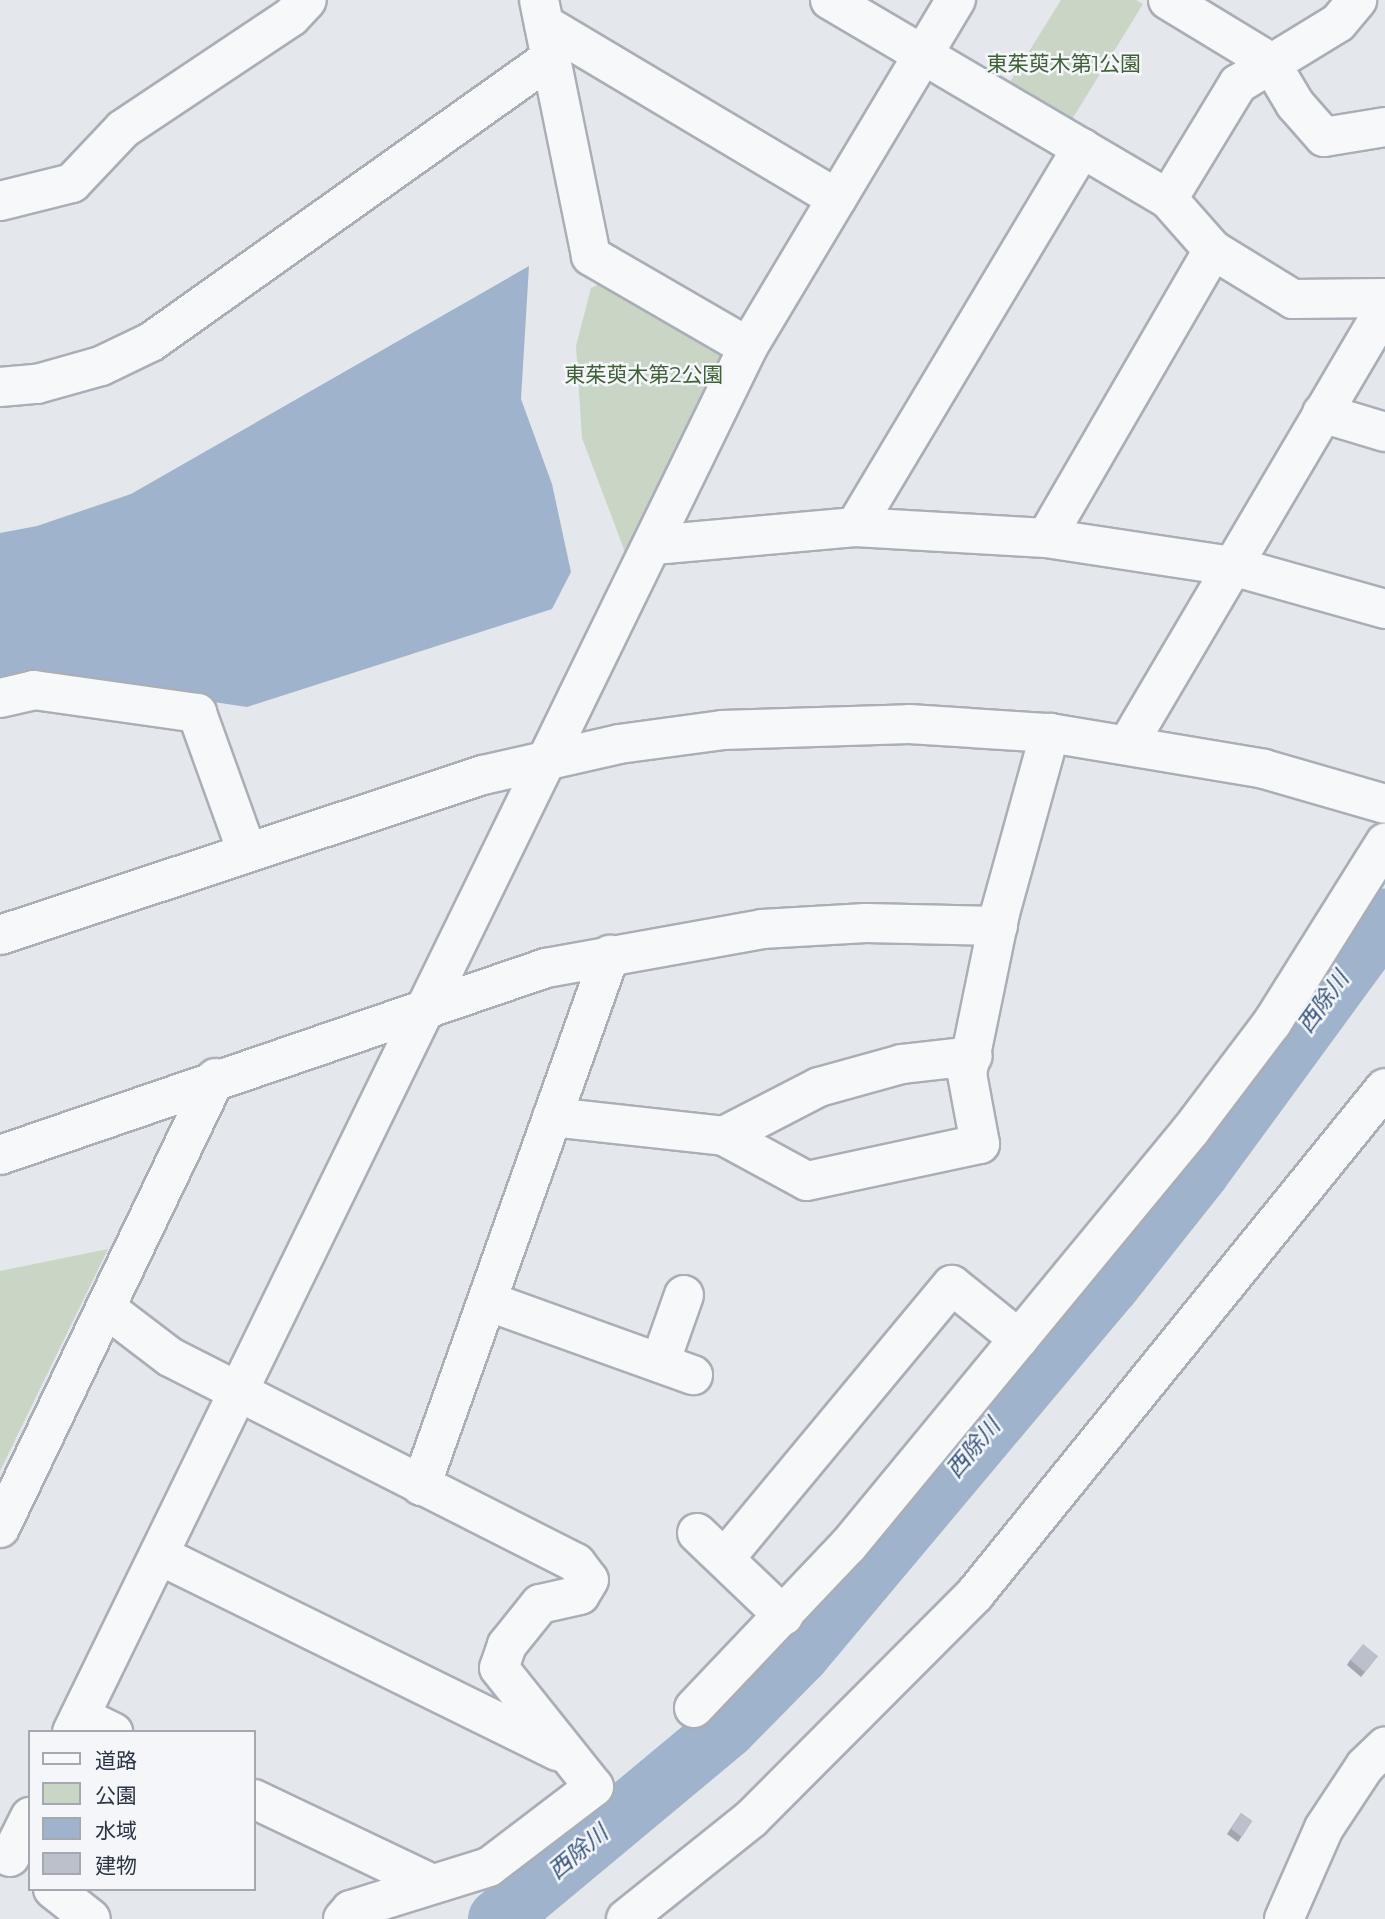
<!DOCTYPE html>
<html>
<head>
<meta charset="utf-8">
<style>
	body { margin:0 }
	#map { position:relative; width:1385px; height:1919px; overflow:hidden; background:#e4e7ec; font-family:Montserrat,"Noto Sans JP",sans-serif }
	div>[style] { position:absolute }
	.green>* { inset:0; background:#c9d6c5 }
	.water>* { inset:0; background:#9fb4cc }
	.river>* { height:60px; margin:-30px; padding:0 30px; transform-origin:30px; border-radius:30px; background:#9fb4cc }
	.roads { filter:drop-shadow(2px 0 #a9aeb7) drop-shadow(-2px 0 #a9aeb7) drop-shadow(0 2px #a9aeb7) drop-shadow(0 -2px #a9aeb7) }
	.minor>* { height:38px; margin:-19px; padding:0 19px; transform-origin:19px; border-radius:19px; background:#f7f8fa }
	.wall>* { inset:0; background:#a1a5ae }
	.building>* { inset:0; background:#bbc0ca }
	span { translate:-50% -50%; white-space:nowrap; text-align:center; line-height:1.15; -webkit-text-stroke:5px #f4f6f9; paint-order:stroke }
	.park-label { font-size:21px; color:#3f6138 }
	.water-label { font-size:23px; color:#34527a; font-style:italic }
	.legend { position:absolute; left:28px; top:1730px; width:228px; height:161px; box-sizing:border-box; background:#f4f6f9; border:2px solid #a4a8b1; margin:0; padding:9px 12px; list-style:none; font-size:21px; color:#2b3445 }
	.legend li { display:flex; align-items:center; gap:14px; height:35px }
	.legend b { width:35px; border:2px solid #a4a8b1 }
</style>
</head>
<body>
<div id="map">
	<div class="green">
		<i style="clip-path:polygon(1061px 0,1136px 0,1143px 4px,1071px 121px,1008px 85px)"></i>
		<i style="clip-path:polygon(611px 279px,720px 344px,725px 365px,625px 552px,582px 438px,576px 346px,591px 288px)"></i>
		<i style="clip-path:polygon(108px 1249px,0 1471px,0 1271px)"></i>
	</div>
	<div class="water">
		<i style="clip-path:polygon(529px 266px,521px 399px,552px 484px,571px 572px,552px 609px,247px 707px,31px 675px,0 682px,0 533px,37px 526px,131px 494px)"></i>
	</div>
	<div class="river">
		<i style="left:498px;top:1919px;width:298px;rotate:-39.8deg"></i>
		<i style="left:727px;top:1728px;width:104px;rotate:-45.4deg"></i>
		<i style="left:800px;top:1654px;width:481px;rotate:-50deg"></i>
		<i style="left:1109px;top:1286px;width:147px;rotate:-51.6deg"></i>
		<i style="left:1200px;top:1171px;width:313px;rotate:-53.8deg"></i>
	</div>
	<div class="roads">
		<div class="minor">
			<i style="left:539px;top:0;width:261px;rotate:78.5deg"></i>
			<i style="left:591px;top:256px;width:181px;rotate:30.1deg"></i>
			<i style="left:830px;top:0;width:392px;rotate:30.5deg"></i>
			<i style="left:1168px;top:199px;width:68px;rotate:48.6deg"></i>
			<i style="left:1213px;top:250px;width:94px;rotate:31.5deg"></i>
			<i style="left:1293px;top:299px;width:92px;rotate:-0.6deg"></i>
			<i style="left:1168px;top:0;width:119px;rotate:31.3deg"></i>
			<i style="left:1270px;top:62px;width:49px;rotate:59.2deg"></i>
			<i style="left:1295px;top:104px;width:44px;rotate:48.7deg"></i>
			<i style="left:1324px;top:137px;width:62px;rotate:-9.3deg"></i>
			<i style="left:544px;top:24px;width:341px;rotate:30.8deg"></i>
			<i style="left:1168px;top:199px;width:135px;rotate:-58.7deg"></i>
			<i style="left:1238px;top:84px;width:117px;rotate:-31.4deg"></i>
			<i style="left:1338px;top:23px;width:30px;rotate:-50deg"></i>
			<i style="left:0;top:201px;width:74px;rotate:-14deg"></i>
			<i style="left:72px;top:183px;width:74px;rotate:-46.6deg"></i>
			<i style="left:123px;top:129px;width:202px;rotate:-33.7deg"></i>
			<i style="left:291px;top:17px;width:23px;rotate:-47deg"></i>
			<i style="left:0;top:387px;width:37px;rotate:-5deg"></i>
			<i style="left:37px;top:384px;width:66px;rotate:-15.7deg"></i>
			<i style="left:101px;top:366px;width:55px;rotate:-25.6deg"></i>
			<i style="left:151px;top:342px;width:491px;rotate:-35.4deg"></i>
			<i style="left:1322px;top:413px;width:66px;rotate:16.8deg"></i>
			<i style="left:855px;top:527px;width:442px;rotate:-59.1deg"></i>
			<i style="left:1046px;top:538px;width:333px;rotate:-59.9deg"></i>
			<i style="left:654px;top:545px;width:202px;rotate:-5.1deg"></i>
			<i style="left:855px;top:527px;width:191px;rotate:3.3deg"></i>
			<i style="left:1046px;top:538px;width:188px;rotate:8.6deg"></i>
			<i style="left:1232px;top:566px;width:159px;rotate:15.7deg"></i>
			<i style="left:0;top:698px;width:35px;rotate:-13deg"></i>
			<i style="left:34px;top:690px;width:165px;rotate:8deg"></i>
			<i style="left:197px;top:713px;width:148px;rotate:70.2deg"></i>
			<i style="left:1128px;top:744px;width:506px;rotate:-59.48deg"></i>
			<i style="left:0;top:935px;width:509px;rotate:-18.33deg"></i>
			<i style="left:483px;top:775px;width:139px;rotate:-12.8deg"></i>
			<i style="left:619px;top:744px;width:104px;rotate:-7.7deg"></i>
			<i style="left:722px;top:730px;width:187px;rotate:-1.8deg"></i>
			<i style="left:909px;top:724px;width:141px;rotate:3.7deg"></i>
			<i style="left:1050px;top:733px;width:217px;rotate:9.5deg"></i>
			<i style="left:1264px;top:769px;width:126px;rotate:16.1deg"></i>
			<i style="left:552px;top:1117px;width:173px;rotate:6.3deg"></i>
			<i style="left:724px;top:1136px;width:94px;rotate:28.5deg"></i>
			<i style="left:807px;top:1181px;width:177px;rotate:-12.1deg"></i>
			<i style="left:980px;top:1144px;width:71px;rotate:-100.5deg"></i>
			<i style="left:967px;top:1074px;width:164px;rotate:-78.4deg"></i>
			<i style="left:1000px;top:913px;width:187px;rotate:-74.5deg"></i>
			<i style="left:724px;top:1136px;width:107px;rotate:-27.3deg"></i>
			<i style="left:819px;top:1087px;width:86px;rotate:-15.5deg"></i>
			<i style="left:902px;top:1064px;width:71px;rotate:-6.4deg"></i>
			<i style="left:0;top:1155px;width:577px;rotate:-18.91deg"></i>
			<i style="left:546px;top:968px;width:219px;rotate:-10.2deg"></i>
			<i style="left:762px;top:929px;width:104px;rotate:-3.3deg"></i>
			<i style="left:866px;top:923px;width:132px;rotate:1.3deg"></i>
			<i style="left:487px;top:1301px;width:219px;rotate:19.8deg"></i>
			<i style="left:107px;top:1309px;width:79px;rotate:37.3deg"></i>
			<i style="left:170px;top:1357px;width:455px;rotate:26.9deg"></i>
			<i style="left:576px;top:1563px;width:21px;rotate:53deg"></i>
			<i style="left:589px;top:1580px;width:17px;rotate:121deg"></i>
			<i style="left:580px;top:1595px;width:41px;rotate:167.3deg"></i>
			<i style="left:540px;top:1604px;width:53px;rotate:128.8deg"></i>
			<i style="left:507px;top:1645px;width:24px;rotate:109deg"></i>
			<i style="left:499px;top:1668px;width:152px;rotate:51.4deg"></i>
			<i style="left:594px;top:1787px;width:132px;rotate:142.7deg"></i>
			<i style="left:489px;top:1867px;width:145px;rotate:162.7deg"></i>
			<i style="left:351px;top:1910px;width:12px;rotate:132deg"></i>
			<i style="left:660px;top:1363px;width:72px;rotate:-70.6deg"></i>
			<i style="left:421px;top:1486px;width:564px;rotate:-70.41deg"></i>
			<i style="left:0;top:1528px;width:499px;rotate:-64.4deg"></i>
			<i style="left:697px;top:1533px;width:120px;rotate:43.7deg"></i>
			<i style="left:159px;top:1555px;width:445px;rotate:26.2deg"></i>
			<i style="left:725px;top:1558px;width:355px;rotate:-50.3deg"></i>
			<i style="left:952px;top:1285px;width:86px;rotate:38.9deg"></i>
			<i style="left:694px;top:1708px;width:224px;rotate:-46.5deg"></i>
			<i style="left:848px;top:1546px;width:539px;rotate:-50.49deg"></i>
			<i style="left:1191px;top:1130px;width:134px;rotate:-52.9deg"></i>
			<i style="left:1272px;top:1023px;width:213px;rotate:-57.9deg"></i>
			<i style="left:80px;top:1716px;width:37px;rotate:26deg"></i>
			<i style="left:72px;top:1732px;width:1541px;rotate:-63.98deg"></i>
			<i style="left:748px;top:347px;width:405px;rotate:-59.1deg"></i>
			<i style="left:254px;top:1799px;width:197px;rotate:25.5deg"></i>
			<i style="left:10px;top:1857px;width:45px;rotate:-63.4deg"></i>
			<i style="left:53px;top:1889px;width:48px;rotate:38.3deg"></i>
			<i style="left:626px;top:1919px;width:160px;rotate:-38.7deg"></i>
			<i style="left:751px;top:1819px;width:317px;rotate:-45.1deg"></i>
			<i style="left:975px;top:1594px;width:651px;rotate:-50.98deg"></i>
			<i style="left:1284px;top:1919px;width:99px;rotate:-66.3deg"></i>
			<i style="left:1324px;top:1828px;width:74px;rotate:-56.5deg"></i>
			<i style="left:1365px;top:1766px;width:28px;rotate:-44deg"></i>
		</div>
	</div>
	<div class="wall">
		<i style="clip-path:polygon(1378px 1656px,1361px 1677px,1347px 1665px,1350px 1660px)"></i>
		<i style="clip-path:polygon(1241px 1813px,1252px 1821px,1238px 1842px,1227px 1834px)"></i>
	</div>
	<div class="building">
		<i style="clip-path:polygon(1363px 1644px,1378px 1656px,1365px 1672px,1350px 1660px)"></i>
		<i style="clip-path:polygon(1241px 1813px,1252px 1821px,1242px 1837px,1231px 1829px)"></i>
	</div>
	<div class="park-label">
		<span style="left:1064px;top:64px">東茱萸木第1公園</span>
		<span style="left:644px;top:375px">東茱萸木第2公園</span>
	</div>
	<div class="water-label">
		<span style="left:1323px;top:1002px;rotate:-54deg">西除川</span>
		<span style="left:973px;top:1448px;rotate:-50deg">西除川</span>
		<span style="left:578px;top:1852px;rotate:-40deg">西除川</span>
	</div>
	<ul class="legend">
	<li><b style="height:9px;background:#f7f8fa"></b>道路</li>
	<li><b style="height:19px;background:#c9d6c5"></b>公園</li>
	<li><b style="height:19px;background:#9fb4cc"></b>水域</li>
	<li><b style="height:19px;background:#bbc0ca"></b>建物</li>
	</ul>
</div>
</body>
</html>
